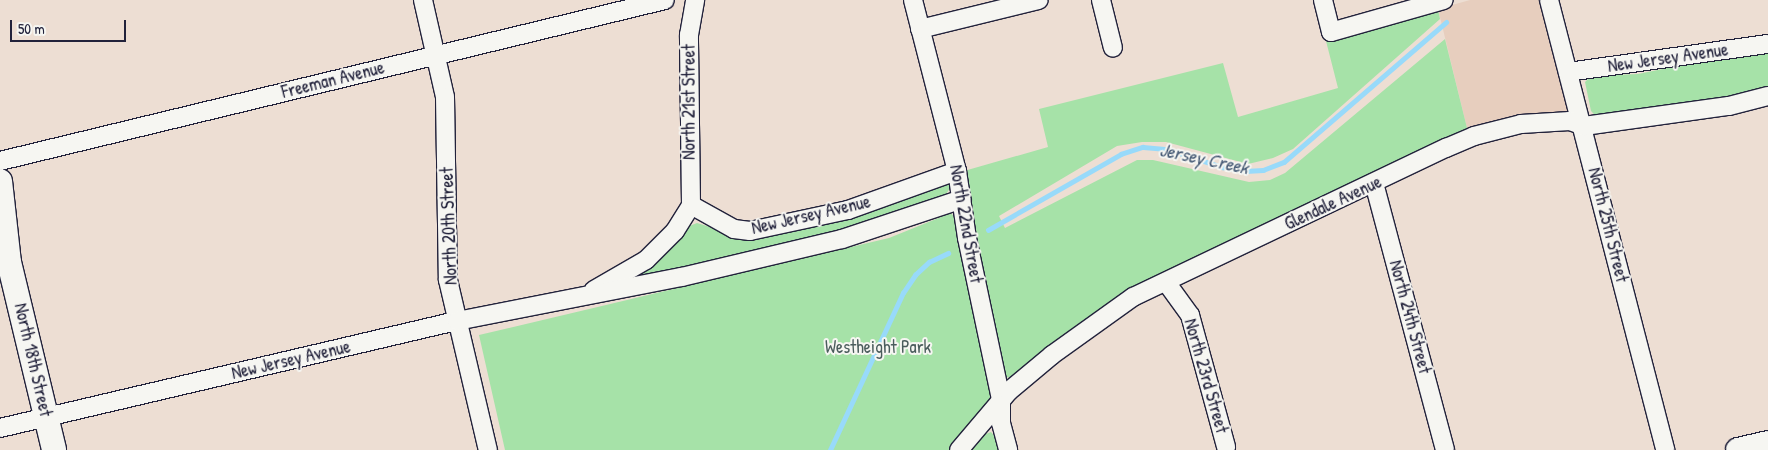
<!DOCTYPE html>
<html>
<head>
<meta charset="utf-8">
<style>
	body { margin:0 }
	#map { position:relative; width:1768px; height:450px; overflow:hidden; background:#edded3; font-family:"Patrick Hand",sans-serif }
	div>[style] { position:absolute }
	.built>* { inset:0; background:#e7cebe }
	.green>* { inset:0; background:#a6e2a8 }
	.stream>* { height:4.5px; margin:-2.25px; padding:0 2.25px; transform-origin:2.25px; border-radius:2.25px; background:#98dafa }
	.roads { filter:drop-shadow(1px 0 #22223b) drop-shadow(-1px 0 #22223b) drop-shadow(0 1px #22223b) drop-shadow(0 -1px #22223b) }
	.street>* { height:18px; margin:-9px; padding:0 9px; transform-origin:9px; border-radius:9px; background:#f6f6f2 }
	.secondary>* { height:24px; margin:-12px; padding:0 12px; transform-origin:12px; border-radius:12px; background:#f6f6f2 }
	span { translate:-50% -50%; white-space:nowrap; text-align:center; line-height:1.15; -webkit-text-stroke:4px #f6f6f2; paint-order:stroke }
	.street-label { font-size:18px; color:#22223b }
	.park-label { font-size:18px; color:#4a5c5c }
	.water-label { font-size:19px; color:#455974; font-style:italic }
	.scale { position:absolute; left:10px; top:20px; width:116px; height:22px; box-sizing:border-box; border:2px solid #22223b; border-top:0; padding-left:6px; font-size:15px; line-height:18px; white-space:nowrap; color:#22223b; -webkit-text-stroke:4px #f6f6f2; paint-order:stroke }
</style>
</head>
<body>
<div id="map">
	<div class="built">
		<i style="clip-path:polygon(1470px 0,1543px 0,1572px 108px,1569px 115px,1468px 132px,1438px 9px)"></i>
	</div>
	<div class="green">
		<i style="clip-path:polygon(1438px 9px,1440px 19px,1293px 149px,1273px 158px,1248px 164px,1166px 142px,1142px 142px,1117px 146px,999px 216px,1005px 228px,1137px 160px,1153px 160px,1249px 182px,1270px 180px,1285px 173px,1445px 39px,1468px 132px,1130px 290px,1014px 378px,1005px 377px,1000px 367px,964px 171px,1048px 147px,1039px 109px,1223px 63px,1238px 117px,1338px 88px,1326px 41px)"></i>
		<i style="clip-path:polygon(1768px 50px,1768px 91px,1597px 117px,1591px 111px,1585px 82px,1591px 76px,1638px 74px,1741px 53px)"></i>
		<i style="clip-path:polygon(948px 182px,951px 187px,946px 194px,930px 204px,829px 234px,630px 281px,627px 277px,687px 227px,697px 223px,736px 235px)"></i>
		<i style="clip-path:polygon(951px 213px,956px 219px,992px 401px,954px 450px,505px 450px,479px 335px,889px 238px)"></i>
		<i style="clip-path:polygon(991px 432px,997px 439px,1000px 450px,971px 450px,983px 435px)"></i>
	</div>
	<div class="stream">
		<i style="left:988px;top:230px;width:153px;rotate:-29.7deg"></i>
		<i style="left:1121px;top:154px;width:23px;rotate:-18deg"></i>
		<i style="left:1143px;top:147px;width:24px;rotate:5deg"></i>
		<i style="left:1167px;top:149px;width:58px;rotate:18.1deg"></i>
		<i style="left:1222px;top:167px;width:23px;rotate:10deg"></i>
		<i style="left:1245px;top:171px;width:18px;rotate:-3deg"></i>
		<i style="left:1263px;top:170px;width:22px;rotate:-21deg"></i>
		<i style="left:1284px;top:162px;width:214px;rotate:-40.8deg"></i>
		<i style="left:830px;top:450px;width:173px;rotate:-65.1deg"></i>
		<i style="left:903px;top:293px;width:22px;rotate:-56deg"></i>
		<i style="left:915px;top:275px;width:19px;rotate:-43deg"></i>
		<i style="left:929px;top:262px;width:21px;rotate:-25deg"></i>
	</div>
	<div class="roads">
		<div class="street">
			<i style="left:423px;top:0;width:99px;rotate:77.2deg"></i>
			<i style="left:445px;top:97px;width:183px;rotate:89.1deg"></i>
			<i style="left:448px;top:280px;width:175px;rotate:76.8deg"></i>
			<i style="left:913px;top:0;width:177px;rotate:75.6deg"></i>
			<i style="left:957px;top:171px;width:68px;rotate:81.5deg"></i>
			<i style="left:967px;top:238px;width:166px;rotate:78.1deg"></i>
			<i style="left:1001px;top:400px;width:23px;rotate:90deg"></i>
			<i style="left:1001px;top:423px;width:28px;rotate:75deg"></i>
			<i style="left:1101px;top:0;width:49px;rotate:76deg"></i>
			<i style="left:1323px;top:0;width:33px;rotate:76deg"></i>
			<i style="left:1331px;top:32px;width:117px;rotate:-15.8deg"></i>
			<i style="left:1549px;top:0;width:465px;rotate:75.5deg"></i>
			<i style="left:920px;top:29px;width:122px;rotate:-13.7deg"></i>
			<i style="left:1568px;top:72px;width:202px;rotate:-8deg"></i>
			<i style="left:0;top:161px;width:684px;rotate:-13.61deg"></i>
			<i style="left:1374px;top:183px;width:276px;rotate:75.1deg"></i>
			<i style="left:691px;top:205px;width:49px;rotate:29.2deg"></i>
			<i style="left:734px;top:229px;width:16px;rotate:7deg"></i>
			<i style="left:750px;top:231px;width:100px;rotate:-12.1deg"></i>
			<i style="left:848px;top:210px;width:116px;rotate:-19.7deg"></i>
			<i style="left:691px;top:205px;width:170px;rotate:-90.7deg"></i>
			<i style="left:689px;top:35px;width:36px;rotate:-80deg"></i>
			<i style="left:1166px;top:282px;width:41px;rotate:54deg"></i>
			<i style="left:1190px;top:315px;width:137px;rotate:74.7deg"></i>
			<i style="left:594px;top:290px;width:60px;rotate:-30deg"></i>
			<i style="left:646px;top:260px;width:41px;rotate:-45deg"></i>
			<i style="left:675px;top:231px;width:31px;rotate:-58deg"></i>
			<i style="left:0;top:428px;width:469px;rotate:-13.2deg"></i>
			<i style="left:457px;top:321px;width:229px;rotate:-11.1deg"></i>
			<i style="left:682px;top:277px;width:164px;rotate:-13.4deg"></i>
			<i style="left:842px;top:239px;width:126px;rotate:-18.4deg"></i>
			<i style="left:959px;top:450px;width:77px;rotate:-49.7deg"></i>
			<i style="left:1009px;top:391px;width:56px;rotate:-39.9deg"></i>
			<i style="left:1052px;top:355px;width:100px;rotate:-35.6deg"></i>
			<i style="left:1133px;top:297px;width:347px;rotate:-25.5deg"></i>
			<i style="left:1446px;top:148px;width:30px;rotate:-23deg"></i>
			<i style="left:1474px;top:136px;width:49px;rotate:-14.3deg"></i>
			<i style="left:1521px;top:124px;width:49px;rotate:-3.5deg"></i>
			<i style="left:1570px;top:121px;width:15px;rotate:20deg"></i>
			<i style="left:1584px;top:126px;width:146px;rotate:-7.9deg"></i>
			<i style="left:1729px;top:106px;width:40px;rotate:-14.4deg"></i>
		</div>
		<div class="secondary">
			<i style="left:0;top:181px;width:81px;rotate:83.7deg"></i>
			<i style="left:9px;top:262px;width:193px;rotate:76.5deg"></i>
			<i style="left:1738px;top:450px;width:31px;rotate:-13deg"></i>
		</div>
	</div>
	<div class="street-label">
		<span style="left:1668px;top:58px;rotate:-8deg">New Jersey Avenue</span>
		<span style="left:333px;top:80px;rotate:-14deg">Freeman Avenue</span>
		<span style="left:689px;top:102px;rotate:-90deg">North 21st Street</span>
		<span style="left:1333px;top:203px;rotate:-25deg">Glendale Avenue</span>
		<span style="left:811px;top:215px;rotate:-13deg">New Jersey Avenue</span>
		<span style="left:966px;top:224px;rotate:80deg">North 22nd Street</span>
		<span style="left:1608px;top:225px;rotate:76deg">North 25th Street</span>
		<span style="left:449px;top:226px;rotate:-92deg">North 20th Street</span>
		<span style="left:1410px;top:317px;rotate:75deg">North 24th Street</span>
		<span style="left:33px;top:360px;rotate:77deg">North 18th Street</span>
		<span style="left:291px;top:360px;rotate:-13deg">New Jersey Avenue</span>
		<span style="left:1206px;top:376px;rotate:74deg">North 23rd Street</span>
	</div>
	<div class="park-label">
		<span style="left:878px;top:347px">Westheight Park</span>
	</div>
	<div class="water-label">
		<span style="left:1204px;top:159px;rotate:12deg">Jersey Creek</span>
	</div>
	<div class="scale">50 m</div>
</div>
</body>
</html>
